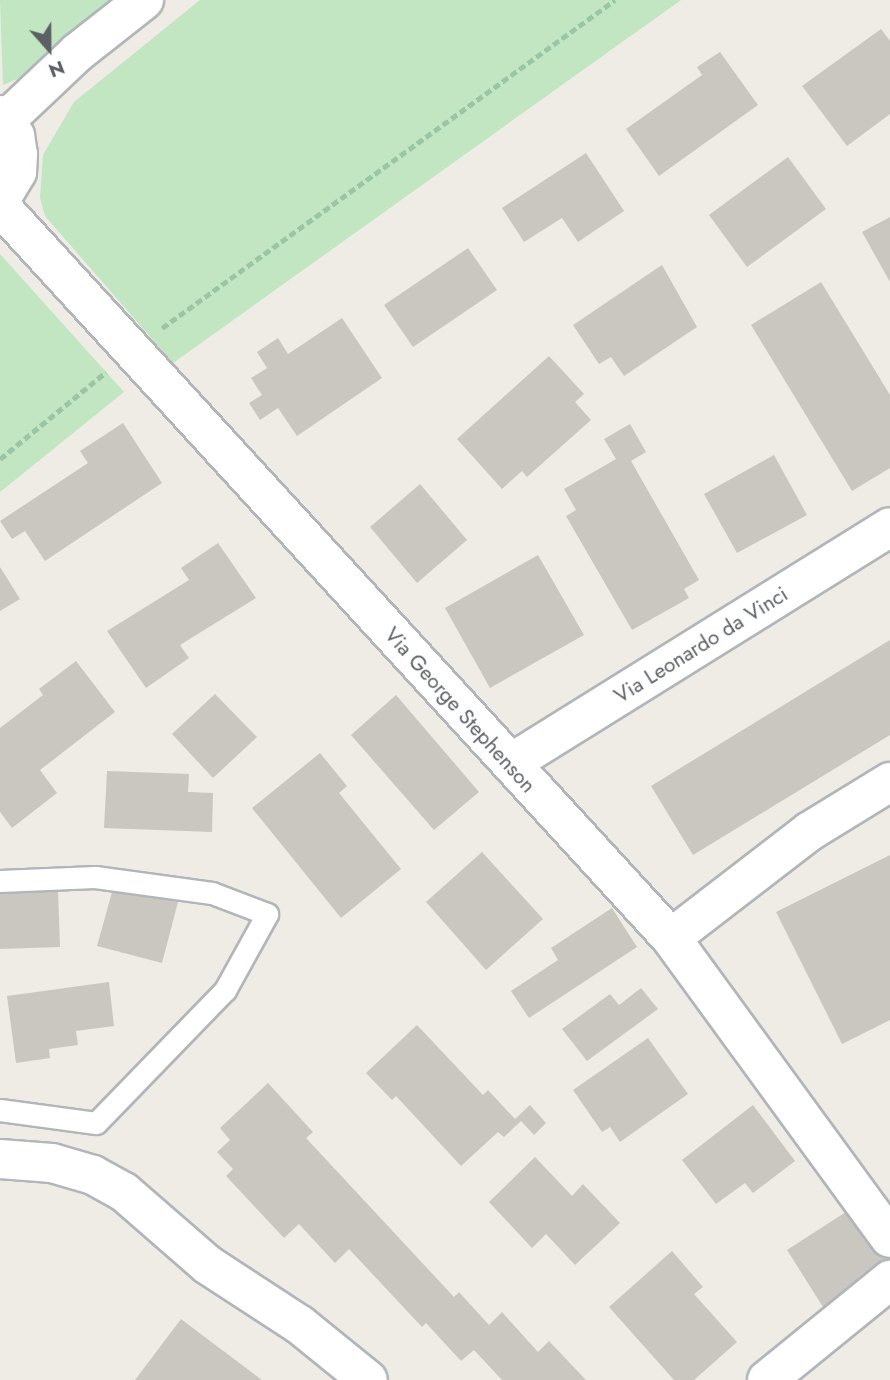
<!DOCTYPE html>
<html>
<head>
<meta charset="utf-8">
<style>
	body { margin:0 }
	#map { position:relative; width:890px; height:1380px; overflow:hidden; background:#eeece4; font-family:Jost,sans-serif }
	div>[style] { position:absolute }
	.green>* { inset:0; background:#c1e6c1 }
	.building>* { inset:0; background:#cac7c1 }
	.path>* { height:4.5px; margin-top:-2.25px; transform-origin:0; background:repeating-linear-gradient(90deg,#9ac6a6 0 7px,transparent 0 10.5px) }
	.roads { filter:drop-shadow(2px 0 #b2b5b9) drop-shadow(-2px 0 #b2b5b9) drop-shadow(0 2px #b2b5b9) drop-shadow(0 -2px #b2b5b9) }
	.service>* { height:21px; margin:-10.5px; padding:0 10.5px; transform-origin:10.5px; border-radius:10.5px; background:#fff }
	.minor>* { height:38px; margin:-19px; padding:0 19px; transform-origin:19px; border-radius:19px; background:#fff }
	.tertiary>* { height:38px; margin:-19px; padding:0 19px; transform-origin:19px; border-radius:19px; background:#fff }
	span { translate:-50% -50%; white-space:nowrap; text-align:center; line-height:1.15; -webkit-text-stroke:6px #fff; paint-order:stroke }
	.street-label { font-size:21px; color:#5c6064 }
	.north { position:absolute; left:14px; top:14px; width:70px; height:70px; -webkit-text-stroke:5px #fff; paint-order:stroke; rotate:159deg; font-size:19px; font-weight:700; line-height:28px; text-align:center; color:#5c6064 }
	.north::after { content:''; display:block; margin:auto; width:24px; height:32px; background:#5c6064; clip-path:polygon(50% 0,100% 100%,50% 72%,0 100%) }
</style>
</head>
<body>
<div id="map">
	<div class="green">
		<i style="clip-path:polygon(0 0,120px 0,24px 76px,3px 85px)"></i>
		<i style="clip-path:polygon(200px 0,681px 0,173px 363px,45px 216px,40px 198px,43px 155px,74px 102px)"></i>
		<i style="clip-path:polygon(0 254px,124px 392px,0 492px)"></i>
	</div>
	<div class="building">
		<i style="clip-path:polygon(881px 29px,890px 41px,890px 114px,847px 146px,802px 86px)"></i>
		<i style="clip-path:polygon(720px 52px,758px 105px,659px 176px,626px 129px,702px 75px,697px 67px)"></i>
		<i style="clip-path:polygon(586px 153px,624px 211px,578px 242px,562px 218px,524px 242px,502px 208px)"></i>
		<i style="clip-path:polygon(788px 157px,826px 209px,747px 267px,709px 215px)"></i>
		<i style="clip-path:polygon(890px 217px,890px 282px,862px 232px)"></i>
		<i style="clip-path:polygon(468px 248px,497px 290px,413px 347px,384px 305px)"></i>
		<i style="clip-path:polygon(662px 265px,697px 327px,624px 376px,611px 357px,599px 364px,573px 325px)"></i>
		<i style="clip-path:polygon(821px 282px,890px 395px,890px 468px,852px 491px,751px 325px)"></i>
		<i style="clip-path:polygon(342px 318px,382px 378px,297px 436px,278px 408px,260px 420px,249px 403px,262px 395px,251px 378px,267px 368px,257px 352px,278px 338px,288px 354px)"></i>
		<i style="clip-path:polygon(549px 356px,584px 394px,575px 402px,591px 420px,527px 477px,522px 471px,502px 489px,457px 439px)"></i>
		<i style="clip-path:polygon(123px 423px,162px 483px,45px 561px,25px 531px,12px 539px,0 521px,88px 463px,80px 451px)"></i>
		<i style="clip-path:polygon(630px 424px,646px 452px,631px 461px,699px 580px,684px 589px,689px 598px,632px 630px,566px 516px,576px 510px,564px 489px,616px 459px,604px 439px)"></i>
		<i style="clip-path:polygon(774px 455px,807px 515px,737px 553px,704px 494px)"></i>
		<i style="clip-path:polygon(420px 484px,467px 540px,417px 583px,370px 527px)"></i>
		<i style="clip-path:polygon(218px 543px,256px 598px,180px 645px,189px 658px,146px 688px,107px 631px,189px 580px,181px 568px)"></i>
		<i style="clip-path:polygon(538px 555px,584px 635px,490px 688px,445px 608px)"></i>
		<i style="clip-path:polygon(0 567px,20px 599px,0 611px)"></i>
		<i style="clip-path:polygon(890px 640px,890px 735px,693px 855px,651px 786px)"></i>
		<i style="clip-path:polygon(76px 661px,115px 712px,40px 770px,57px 793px,12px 828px,0 812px,0 728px,43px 695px,39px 689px)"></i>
		<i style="clip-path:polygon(215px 694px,257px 737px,213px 778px,172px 734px)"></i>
		<i style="clip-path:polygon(396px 695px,479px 792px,434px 830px,351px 735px)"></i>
		<i style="clip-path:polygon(320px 753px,347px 786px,339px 793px,401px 869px,341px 918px,252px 808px)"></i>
		<i style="clip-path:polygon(107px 771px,189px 774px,188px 792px,213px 793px,212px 832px,104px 828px)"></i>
		<i style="clip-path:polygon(482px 852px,543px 919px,486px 970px,426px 902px)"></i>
		<i style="clip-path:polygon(890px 855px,890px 1020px,842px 1044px,776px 912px)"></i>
		<i style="clip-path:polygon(114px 885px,178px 902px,162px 963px,97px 946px)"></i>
		<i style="clip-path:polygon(58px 890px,60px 947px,0 949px,0 892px)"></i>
		<i style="clip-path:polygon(612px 908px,637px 947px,529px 1018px,511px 991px,558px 960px,551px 948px)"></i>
		<i style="clip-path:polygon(109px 982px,114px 1026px,76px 1031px,78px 1045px,49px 1049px,50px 1058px,16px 1063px,7px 996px)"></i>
		<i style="clip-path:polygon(641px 988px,658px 1009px,587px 1061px,562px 1029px,610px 994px,619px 1005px)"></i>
		<i style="clip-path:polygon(417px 1025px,483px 1095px,488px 1090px,515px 1119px,530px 1105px,546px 1123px,534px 1135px,521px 1121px,504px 1137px,498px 1132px,461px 1166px,396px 1096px,392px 1100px,366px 1073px)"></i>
		<i style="clip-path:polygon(648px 1038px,688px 1094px,620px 1142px,610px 1127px,602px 1132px,573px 1090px)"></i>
		<i style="clip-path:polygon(268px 1083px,313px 1132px,306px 1138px,454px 1297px,459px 1292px,489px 1325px,502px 1312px,538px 1352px,549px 1341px,586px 1380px,502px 1380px,474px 1350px,461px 1361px,426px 1323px,422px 1327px,349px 1249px,335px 1263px,299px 1224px,284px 1238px,226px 1176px,233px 1169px,217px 1152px,230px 1140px,220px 1128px)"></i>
		<i style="clip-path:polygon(753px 1105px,795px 1161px,753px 1193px,745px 1183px,716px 1204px,682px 1160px)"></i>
		<i style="clip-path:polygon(535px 1157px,572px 1196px,583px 1184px,620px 1223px,575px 1265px,546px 1234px,532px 1248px,489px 1202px)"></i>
		<i style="clip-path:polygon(852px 1208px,889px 1265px,823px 1307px,787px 1250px)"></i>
		<i style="clip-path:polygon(672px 1251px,703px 1287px,694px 1294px,737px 1342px,694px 1380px,674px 1380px,609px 1307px)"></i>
		<i style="clip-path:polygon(181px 1319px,262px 1380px,135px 1380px)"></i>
	</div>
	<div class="path">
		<i style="left:162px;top:328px;width:559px;rotate:-35.91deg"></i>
		<i style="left:0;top:459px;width:137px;rotate:-39.4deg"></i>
	</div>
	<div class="roads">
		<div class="service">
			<i style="left:0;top:881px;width:95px;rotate:-2.4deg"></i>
			<i style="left:95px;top:877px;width:118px;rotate:7.8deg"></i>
			<i style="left:212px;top:893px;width:59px;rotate:20.9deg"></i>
			<i style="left:267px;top:914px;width:87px;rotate:118.9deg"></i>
			<i style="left:225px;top:990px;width:185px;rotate:134.1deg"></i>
			<i style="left:96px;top:1123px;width:97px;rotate:-172.3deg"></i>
		</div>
		<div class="minor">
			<i style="left:0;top:206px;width:993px;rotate:47.49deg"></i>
			<i style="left:671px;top:938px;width:371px;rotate:53.9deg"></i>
			<i style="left:511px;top:763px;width:446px;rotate:-31.9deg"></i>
			<i style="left:671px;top:938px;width:175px;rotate:-37.6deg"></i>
			<i style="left:810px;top:831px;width:94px;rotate:-31.5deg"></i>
			<i style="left:0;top:1159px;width:52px;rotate:4.4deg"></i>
			<i style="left:52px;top:1163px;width:43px;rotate:16.3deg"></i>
			<i style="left:93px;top:1175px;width:35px;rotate:29deg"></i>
			<i style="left:124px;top:1192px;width:111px;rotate:41deg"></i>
			<i style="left:208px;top:1265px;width:110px;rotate:33.1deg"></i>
			<i style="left:300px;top:1325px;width:87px;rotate:39deg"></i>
			<i style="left:767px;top:1380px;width:159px;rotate:-39.1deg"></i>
		</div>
		<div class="tertiary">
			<i style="left:0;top:115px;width:26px;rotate:54deg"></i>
			<i style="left:15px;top:136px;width:18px;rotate:81deg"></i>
			<i style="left:18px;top:154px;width:18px;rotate:93deg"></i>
			<i style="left:17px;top:172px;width:33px;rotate:121deg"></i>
			<i style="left:6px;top:120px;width:99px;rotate:-43.4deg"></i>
			<i style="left:78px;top:52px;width:84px;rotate:-38.2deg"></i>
		</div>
	</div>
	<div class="street-label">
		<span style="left:701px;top:645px;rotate:-32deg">Via Leonardo da Vinci</span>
		<span style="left:460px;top:710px;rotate:48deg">Via George Stephenson</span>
	</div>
	<div class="north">N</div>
</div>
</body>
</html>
